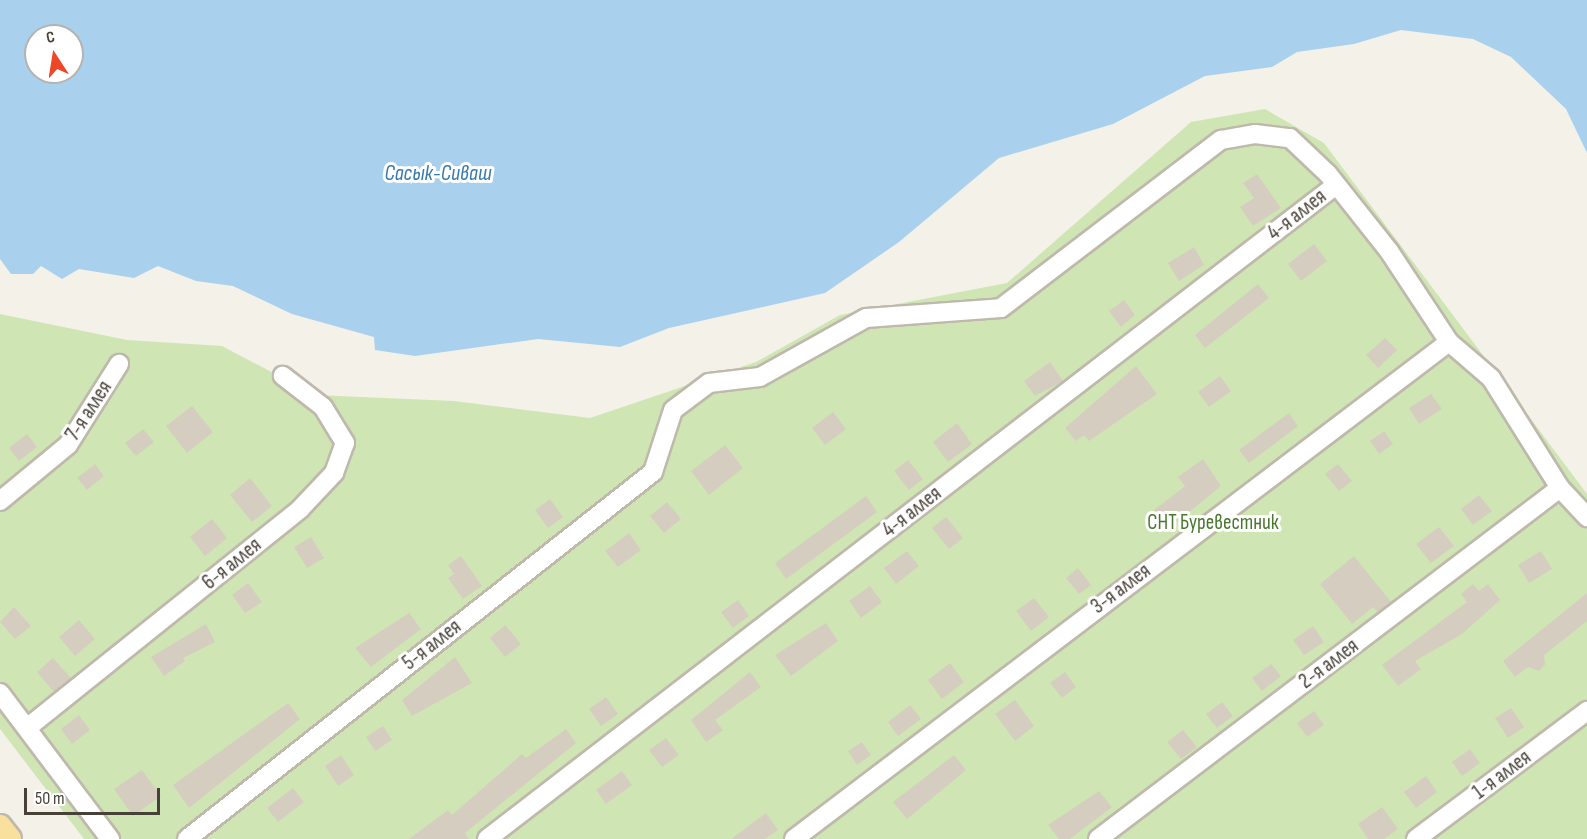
<!DOCTYPE html>
<html>
<head>
<meta charset="utf-8">
<style>
	body { margin:0 }
	#map { position:relative; width:1587px; height:839px; overflow:hidden; background:#f4f1e9; font-family:"Sofia Sans Condensed",sans-serif }
	div>[style] { position:absolute }
	.green>* { inset:0; background:#cfe6b4 }
	.water>* { inset:0; background:#a9d0ed }
	.building>* { inset:0; background:#d5cdbf }
	.roads { filter:drop-shadow(2px 0 #bfb9ac) drop-shadow(-2px 0 #bfb9ac) drop-shadow(0 2px #bfb9ac) drop-shadow(0 -2px #bfb9ac) }
	.minor>* { height:18px; margin:-9px; padding:0 9px; transform-origin:9px; border-radius:9px; background:#fff }
	.major>* { height:22px; margin:-11px; padding:0 11px; transform-origin:11px; border-radius:11px; background:#f9e09d }
	span { translate:-50% -50%; white-space:nowrap; text-align:center; line-height:1.15; -webkit-text-stroke:6px #fff; paint-order:stroke }
	.street-label { font-size:21px; color:#474138 }
	.park-label { font-size:21px; color:#48772d }
	.water-label { font-size:22px; color:#367aae; font-style:italic }
	.north { position:absolute; left:24px; top:24px; width:60px; height:60px; box-sizing:border-box; background:#fff; border:2px solid #b5b3af; border-radius:50%; rotate:348deg; font-size:16px; font-weight:700; line-height:24px; text-align:center; color:#474138 }
	.north::after { content:''; display:block; margin:auto; width:21px; height:27px; background:#ef4625; clip-path:polygon(50% 0,100% 100%,50% 72%,0 100%) }
	.scale { position:absolute; left:24px; top:788px; width:136px; height:27px; box-sizing:border-box; border:3px solid #474138; border-top:0; padding-left:8px; font-size:18px; line-height:21px; white-space:nowrap; color:#474138; -webkit-text-stroke:4px #fff; paint-order:stroke }
</style>
</head>
<body>
<div id="map">
	<div class="green">
		<i style="clip-path:polygon(1265px 109px,1324px 143px,1587px 494px,1587px 839px,84px 839px,0 729px,0 314px,127px 340px,222px 346px,315px 395px,454px 401px,590px 418px,756px 362px,840px 315px,1007px 283px,1191px 122px)"></i>
	</div>
	<div class="water">
		<i style="clip-path:polygon(evenodd,0 0,1587px 0,1587px 153px,1566px 109px,1511px 57px,1473px 39px,1401px 30px,1354px 44px,1297px 52px,1272px 67px,1205px 76px,1113px 124px,999px 158px,899px 242px,825px 293px,669px 328px,620px 347px,538px 339px,415px 356px,375px 350px,374px 337px,292px 314px,233px 286px,196px 281px,158px 266px,134px 278px,79px 269px,62px 279px,41px 266px,33px 274px,11px 274px,0 259px,0 0,36px 36px,72px 36px,72px 72px,36px 72px,36px 36px)"></i>
	</div>
	<div class="building">
		<i style="clip-path:polygon(1257px 174px,1281px 208px,1253px 226px,1240px 207px,1254px 198px,1243px 183px)"></i>
		<i style="clip-path:polygon(1314px 244px,1327px 261px,1301px 281px,1288px 264px)"></i>
		<i style="clip-path:polygon(1194px 247px,1204px 265px,1179px 281px,1168px 263px)"></i>
		<i style="clip-path:polygon(1258px 284px,1269px 298px,1205px 348px,1195px 335px)"></i>
		<i style="clip-path:polygon(1124px 300px,1135px 315px,1121px 327px,1109px 311px)"></i>
		<i style="clip-path:polygon(1385px 338px,1397px 350px,1378px 368px,1366px 355px)"></i>
		<i style="clip-path:polygon(1050px 362px,1063px 381px,1035px 396px,1024px 381px)"></i>
		<i style="clip-path:polygon(1136px 366px,1157px 394px,1089px 441px,1084px 435px,1076px 441px,1065px 428px)"></i>
		<i style="clip-path:polygon(1220px 376px,1231px 391px,1209px 407px,1198px 392px)"></i>
		<i style="clip-path:polygon(1431px 394px,1442px 409px,1419px 424px,1409px 408px)"></i>
		<i style="clip-path:polygon(192px 406px,213px 432px,187px 453px,166px 426px)"></i>
		<i style="clip-path:polygon(833px 412px,846px 429px,825px 445px,812px 428px)"></i>
		<i style="clip-path:polygon(1289px 413px,1298px 426px,1249px 463px,1239px 450px)"></i>
		<i style="clip-path:polygon(957px 423px,972px 444px,948px 462px,933px 442px)"></i>
		<i style="clip-path:polygon(143px 429px,154px 442px,136px 456px,125px 443px)"></i>
		<i style="clip-path:polygon(1384px 431px,1393px 444px,1379px 454px,1370px 441px)"></i>
		<i style="clip-path:polygon(27px 434px,37px 447px,19px 461px,9px 448px)"></i>
		<i style="clip-path:polygon(725px 445px,743px 468px,709px 495px,691px 471px)"></i>
		<i style="clip-path:polygon(1203px 459px,1221px 486px,1167px 530px,1153px 511px,1185px 486px,1178px 477px)"></i>
		<i style="clip-path:polygon(908px 460px,923px 479px,909px 490px,894px 471px)"></i>
		<i style="clip-path:polygon(95px 464px,104px 476px,87px 490px,77px 478px)"></i>
		<i style="clip-path:polygon(1338px 464px,1352px 481px,1339px 491px,1325px 474px)"></i>
		<i style="clip-path:polygon(250px 478px,272px 506px,252px 522px,230px 495px)"></i>
		<i style="clip-path:polygon(1479px 495px,1492px 511px,1473px 525px,1461px 509px)"></i>
		<i style="clip-path:polygon(866px 496px,877px 512px,786px 579px,775px 563px)"></i>
		<i style="clip-path:polygon(550px 499px,563px 517px,548px 528px,535px 510px)"></i>
		<i style="clip-path:polygon(667px 502px,681px 519px,664px 533px,650px 516px)"></i>
		<i style="clip-path:polygon(946px 517px,963px 538px,949px 549px,932px 528px)"></i>
		<i style="clip-path:polygon(212px 519px,227px 538px,205px 556px,190px 537px)"></i>
		<i style="clip-path:polygon(1439px 527px,1454px 546px,1431px 563px,1416px 544px)"></i>
		<i style="clip-path:polygon(629px 533px,641px 550px,618px 567px,605px 551px)"></i>
		<i style="clip-path:polygon(311px 537px,324px 558px,307px 568px,294px 547px)"></i>
		<i style="clip-path:polygon(907px 551px,919px 566px,896px 584px,884px 568px)"></i>
		<i style="clip-path:polygon(1541px 551px,1552px 569px,1529px 583px,1518px 565px)"></i>
		<i style="clip-path:polygon(461px 556px,482px 586px,463px 599px,448px 578px,454px 574px,448px 565px)"></i>
		<i style="clip-path:polygon(1354px 556px,1391px 602px,1378px 612px,1373px 607px,1352px 624px,1320px 584px)"></i>
		<i style="clip-path:polygon(1078px 568px,1091px 585px,1079px 594px,1066px 578px)"></i>
		<i style="clip-path:polygon(248px 583px,262px 602px,245px 613px,232px 595px)"></i>
		<i style="clip-path:polygon(1473px 584px,1479px 591px,1488px 584px,1500px 600px,1462px 634px,1415px 661px,1421px 669px,1398px 686px,1382px 665px,1467px 602px,1461px 594px)"></i>
		<i style="clip-path:polygon(870px 586px,882px 602px,861px 618px,849px 601px)"></i>
		<i style="clip-path:polygon(1587px 593px,1587px 621px,1544px 655px,1545px 665px,1539px 671px,1528px 667px,1515px 677px,1503px 661px)"></i>
		<i style="clip-path:polygon(1034px 598px,1049px 617px,1031px 631px,1016px 611px)"></i>
		<i style="clip-path:polygon(738px 600px,749px 616px,733px 628px,721px 612px)"></i>
		<i style="clip-path:polygon(14px 607px,31px 626px,15px 639px,0 622px)"></i>
		<i style="clip-path:polygon(409px 613px,421px 629px,371px 667px,355px 648px)"></i>
		<i style="clip-path:polygon(79px 620px,95px 639px,75px 656px,59px 637px)"></i>
		<i style="clip-path:polygon(826px 623px,838px 641px,791px 676px,775px 655px)"></i>
		<i style="clip-path:polygon(206px 624px,215px 642px,183px 658px,185px 661px,164px 676px,151px 657px)"></i>
		<i style="clip-path:polygon(505px 625px,521px 644px,505px 657px,490px 638px)"></i>
		<i style="clip-path:polygon(1313px 626px,1324px 642px,1304px 655px,1293px 640px)"></i>
		<i style="clip-path:polygon(455px 657px,472px 683px,412px 716px,402px 700px)"></i>
		<i style="clip-path:polygon(53px 658px,71px 678px,54px 692px,37px 672px)"></i>
		<i style="clip-path:polygon(950px 663px,964px 682px,942px 699px,928px 680px)"></i>
		<i style="clip-path:polygon(1271px 664px,1281px 676px,1262px 691px,1252px 678px)"></i>
		<i style="clip-path:polygon(750px 672px,761px 687px,715px 720px,723px 730px,706px 742px,691px 720px)"></i>
		<i style="clip-path:polygon(1065px 672px,1076px 687px,1062px 698px,1050px 683px)"></i>
		<i style="clip-path:polygon(606px 697px,618px 714px,601px 726px,589px 709px)"></i>
		<i style="clip-path:polygon(1015px 700px,1034px 726px,1015px 741px,995px 714px)"></i>
		<i style="clip-path:polygon(1222px 702px,1233px 716px,1217px 728px,1206px 714px)"></i>
		<i style="clip-path:polygon(288px 703px,300px 719px,189px 808px,173px 785px)"></i>
		<i style="clip-path:polygon(910px 705px,921px 719px,898px 736px,888px 722px)"></i>
		<i style="clip-path:polygon(1511px 708px,1524px 727px,1508px 738px,1495px 718px)"></i>
		<i style="clip-path:polygon(1314px 711px,1324px 725px,1307px 737px,1297px 723px)"></i>
		<i style="clip-path:polygon(79px 715px,90px 730px,72px 744px,61px 729px)"></i>
		<i style="clip-path:polygon(383px 726px,392px 740px,375px 751px,366px 737px)"></i>
		<i style="clip-path:polygon(566px 729px,576px 743px,465px 833px,469px 839px,409px 839px,448px 810px,452px 815px,522px 754px,526px 758px)"></i>
		<i style="clip-path:polygon(1183px 730px,1197px 747px,1181px 759px,1167px 742px)"></i>
		<i style="clip-path:polygon(666px 738px,679px 755px,662px 767px,649px 750px)"></i>
		<i style="clip-path:polygon(862px 742px,871px 755px,857px 765px,848px 751px)"></i>
		<i style="clip-path:polygon(1470px 749px,1480px 763px,1462px 776px,1452px 762px)"></i>
		<i style="clip-path:polygon(341px 755px,354px 775px,338px 786px,325px 766px)"></i>
		<i style="clip-path:polygon(954px 755px,966px 770px,907px 819px,893px 802px)"></i>
		<i style="clip-path:polygon(142px 770px,161px 796px,133px 816px,114px 789px)"></i>
		<i style="clip-path:polygon(622px 771px,632px 785px,606px 804px,596px 790px)"></i>
		<i style="clip-path:polygon(1426px 776px,1437px 792px,1416px 808px,1404px 792px)"></i>
		<i style="clip-path:polygon(293px 788px,304px 802px,278px 822px,267px 808px)"></i>
		<i style="clip-path:polygon(1099px 791px,1112px 807px,1070px 839px,1059px 839px,1048px 825px)"></i>
		<i style="clip-path:polygon(1382px 807px,1398px 829px,1384px 839px,1368px 839px,1358px 824px)"></i>
		<i style="clip-path:polygon(766px 813px,778px 830px,765px 839px,731px 839px)"></i>
	</div>
	<div class="roads">
		<div class="minor">
			<i style="left:0;top:501px;width:88px;rotate:-39.5deg"></i>
			<i style="left:68px;top:445px;width:96px;rotate:-57.8deg"></i>
			<i style="left:0;top:693px;width:183px;rotate:53deg"></i>
			<i style="left:27px;top:728px;width:350px;rotate:-38.7deg"></i>
			<i style="left:300px;top:509px;width:50px;rotate:-46.6deg"></i>
			<i style="left:334px;top:473px;width:32px;rotate:-70deg"></i>
			<i style="left:345px;top:443px;width:42px;rotate:-121.4deg"></i>
			<i style="left:323px;top:407px;width:51px;rotate:-142.2deg"></i>
			<i style="left:187px;top:839px;width:593px;rotate:-38.22deg"></i>
			<i style="left:653px;top:472px;width:65px;rotate:-72.1deg"></i>
			<i style="left:673px;top:410px;width:45px;rotate:-36.9deg"></i>
			<i style="left:709px;top:383px;width:51px;rotate:-6.7deg"></i>
			<i style="left:760px;top:377px;width:121px;rotate:-29.1deg"></i>
			<i style="left:866px;top:318px;width:135px;rotate:-4.2deg"></i>
			<i style="left:1001px;top:308px;width:277px;rotate:-37.4deg"></i>
			<i style="left:1221px;top:140px;width:35px;rotate:-10deg"></i>
			<i style="left:1255px;top:134px;width:35px;rotate:7deg"></i>
			<i style="left:1290px;top:138px;width:52px;rotate:43.5deg"></i>
			<i style="left:1328px;top:174px;width:98px;rotate:51.6deg"></i>
			<i style="left:1389px;top:251px;width:109px;rotate:56.6deg"></i>
			<i style="left:1449px;top:342px;width:55px;rotate:40.6deg"></i>
			<i style="left:1491px;top:378px;width:130px;rotate:57.9deg"></i>
			<i style="left:1560px;top:488px;width:40px;rotate:47deg"></i>
			<i style="left:487px;top:839px;width:1072px;rotate:-37.61deg"></i>
			<i style="left:794px;top:839px;width:822px;rotate:-37.19deg"></i>
			<i style="left:1098px;top:839px;width:580px;rotate:-37.23deg"></i>
			<i style="left:1416px;top:839px;width:214px;rotate:-36.8deg"></i>
		</div>
		<div class="major">
			<i style="left:0;top:826px;width:16px;rotate:52deg"></i>
		</div>
	</div>
	<div class="street-label">
		<span style="left:1297px;top:215px;rotate:-38deg">4-я аллея</span>
		<span style="left:89px;top:411px;rotate:-57deg">7-я аллея</span>
		<span style="left:912px;top:512px;rotate:-38deg">4-я аллея</span>
		<span style="left:232px;top:564px;rotate:-39deg">6-я аллея</span>
		<span style="left:1121px;top:589px;rotate:-37deg">3-я аллея</span>
		<span style="left:432px;top:645px;rotate:-38deg">5-я аллея</span>
		<span style="left:1329px;top:664px;rotate:-37deg">2-я аллея</span>
		<span style="left:1502px;top:775px;rotate:-37deg">1-я аллея</span>
	</div>
	<div class="park-label">
		<span style="left:1213px;top:523px">СНТ Буревестник</span>
	</div>
	<div class="water-label">
		<span style="left:438px;top:174px">Сасык-Сиваш</span>
	</div>
	<div class="north">С</div>
	<div class="scale">50 m</div>
</div>
</body>
</html>
